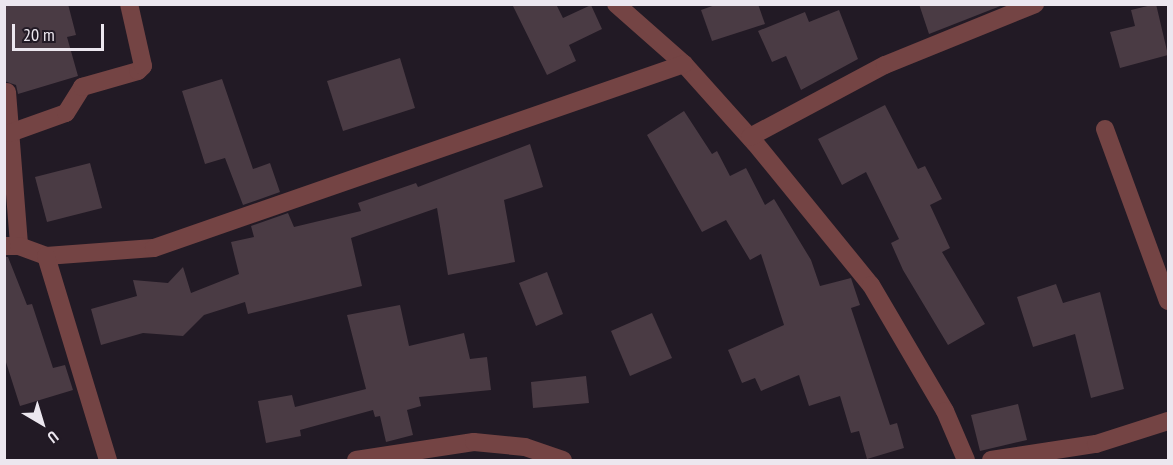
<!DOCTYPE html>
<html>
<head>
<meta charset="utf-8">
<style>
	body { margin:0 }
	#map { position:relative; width:1173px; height:465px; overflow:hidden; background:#221a25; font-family:"PT Sans Narrow",sans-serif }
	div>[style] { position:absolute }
	.building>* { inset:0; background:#4a3b44 }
	.minor>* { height:18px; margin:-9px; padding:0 9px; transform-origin:9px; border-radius:9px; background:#744444 }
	span { translate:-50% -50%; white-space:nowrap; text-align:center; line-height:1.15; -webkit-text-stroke:4.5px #221a25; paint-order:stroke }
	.frame { position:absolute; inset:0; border:6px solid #ece7ef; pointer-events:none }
	.north { position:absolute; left:12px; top:393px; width:60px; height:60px; -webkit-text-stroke:4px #221a25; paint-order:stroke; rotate:142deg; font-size:16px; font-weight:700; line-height:24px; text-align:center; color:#ece7ef }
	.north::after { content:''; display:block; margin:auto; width:21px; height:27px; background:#ece7ef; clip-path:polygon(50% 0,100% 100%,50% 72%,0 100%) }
	.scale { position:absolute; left:12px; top:24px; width:92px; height:27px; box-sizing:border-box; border:3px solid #ece7ef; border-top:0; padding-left:8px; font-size:18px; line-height:21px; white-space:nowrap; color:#ece7ef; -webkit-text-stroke:4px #221a25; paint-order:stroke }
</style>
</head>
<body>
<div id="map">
	<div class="building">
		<i style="clip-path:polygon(4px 4px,68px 4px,76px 35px,67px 37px,78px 76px,18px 94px,16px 85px,4px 81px)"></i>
		<i style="clip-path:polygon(512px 4px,556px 4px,563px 18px,591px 5px,602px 29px,569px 45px,576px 61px,547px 75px)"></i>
		<i style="clip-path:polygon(718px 4px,758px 4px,765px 24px,712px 41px,701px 10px)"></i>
		<i style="clip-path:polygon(919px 4px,1003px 4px,1003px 5px,929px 34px)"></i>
		<i style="clip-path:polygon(1156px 4px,1168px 55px,1120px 68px,1110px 32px,1135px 26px,1131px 10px)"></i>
		<i style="clip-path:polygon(839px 10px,858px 59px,801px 90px,786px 56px,772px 62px,758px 31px,805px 12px,809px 22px)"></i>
		<i style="clip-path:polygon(400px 58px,415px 108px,343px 131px,327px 81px)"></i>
		<i style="clip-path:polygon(222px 79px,253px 169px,270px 163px,280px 192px,243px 205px,225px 158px,205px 164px,182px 91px)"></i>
		<i style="clip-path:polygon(885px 105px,918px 169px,925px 166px,942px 199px,930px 205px,950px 248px,942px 252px,985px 324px,948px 345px,903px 270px,891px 243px,899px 239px,866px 172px,842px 185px,818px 139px)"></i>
		<i style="clip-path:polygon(684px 111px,712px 154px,717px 151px,730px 176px,746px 168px,765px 205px,774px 199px,811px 260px,820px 286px,851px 278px,860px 305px,851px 308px,890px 425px,897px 423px,904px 448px,867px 459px,859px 431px,851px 433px,840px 396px,809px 406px,799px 375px,761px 391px,755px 378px,742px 383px,728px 350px,784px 325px,761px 254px,750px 260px,726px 220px,702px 232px,647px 135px)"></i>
		<i style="clip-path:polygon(530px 144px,543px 187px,504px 200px,515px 262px,448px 275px,437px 208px,351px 238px,362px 286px,248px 314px,245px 302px,204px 315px,183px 336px,143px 333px,101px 345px,91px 309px,137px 296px,133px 280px,168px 283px,183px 267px,191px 293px,239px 274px,231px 242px,254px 237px,251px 226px,288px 213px,294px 227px,361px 211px,358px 203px,416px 183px,418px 187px)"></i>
		<i style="clip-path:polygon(90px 163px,102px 208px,47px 222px,35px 177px)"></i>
		<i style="clip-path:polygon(4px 257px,8px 257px,27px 305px,32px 304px,53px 368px,65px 365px,73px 390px,20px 406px,4px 356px)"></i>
		<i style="clip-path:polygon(547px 272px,563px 314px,536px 326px,519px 283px)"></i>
		<i style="clip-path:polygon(1056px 284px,1063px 303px,1100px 292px,1124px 389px,1091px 398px,1075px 334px,1033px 347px,1017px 297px)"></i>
		<i style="clip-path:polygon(400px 305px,409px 346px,464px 333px,470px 359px,487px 357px,491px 390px,419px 397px,421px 406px,407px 410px,413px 435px,386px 442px,380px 416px,375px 417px,373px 410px,300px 430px,301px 436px,266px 443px,258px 401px,292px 395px,295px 407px,366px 389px,347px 315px)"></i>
		<i style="clip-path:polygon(652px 313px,672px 358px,630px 376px,611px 331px)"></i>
		<i style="clip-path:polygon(586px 376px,589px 403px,533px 408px,531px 382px)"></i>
		<i style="clip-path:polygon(1018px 404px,1027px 440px,980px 451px,971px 415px)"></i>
	</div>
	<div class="minor">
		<i style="left:616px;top:4px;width:91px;rotate:41.4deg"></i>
		<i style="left:684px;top:64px;width:106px;rotate:48.1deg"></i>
		<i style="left:755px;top:143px;width:183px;rotate:50.8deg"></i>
		<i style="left:871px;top:285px;width:146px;rotate:59.6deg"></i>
		<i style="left:945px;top:411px;width:53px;rotate:66.8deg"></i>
		<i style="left:7px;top:92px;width:154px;rotate:85.5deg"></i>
		<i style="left:1105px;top:129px;width:183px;rotate:69.9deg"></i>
		<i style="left:10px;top:133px;width:59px;rotate:-19.7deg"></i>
		<i style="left:66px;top:113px;width:31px;rotate:-58deg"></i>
		<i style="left:82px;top:87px;width:58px;rotate:-15.9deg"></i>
		<i style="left:138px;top:71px;width:7px;rotate:-45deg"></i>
		<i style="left:143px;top:66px;width:64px;rotate:-102.7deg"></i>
		<i style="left:750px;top:137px;width:153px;rotate:-28.1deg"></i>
		<i style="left:885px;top:65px;width:162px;rotate:-22.1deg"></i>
		<i style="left:4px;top:246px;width:15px"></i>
		<i style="left:19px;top:246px;width:29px;rotate:20deg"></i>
		<i style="left:46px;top:256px;width:108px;rotate:-4.2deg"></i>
		<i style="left:154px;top:248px;width:561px;rotate:-19.15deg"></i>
		<i style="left:46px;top:256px;width:213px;rotate:73.1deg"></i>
		<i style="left:356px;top:460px;width:119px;rotate:-8.7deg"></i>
		<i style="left:474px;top:442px;width:51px;rotate:5.6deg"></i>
		<i style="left:525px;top:447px;width:40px;rotate:18.9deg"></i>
		<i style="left:991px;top:460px;width:106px;rotate:-8.7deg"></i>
		<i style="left:1096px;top:444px;width:76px;rotate:-17.7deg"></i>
	</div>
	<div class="frame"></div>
	<div class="north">U</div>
	<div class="scale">20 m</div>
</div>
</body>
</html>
